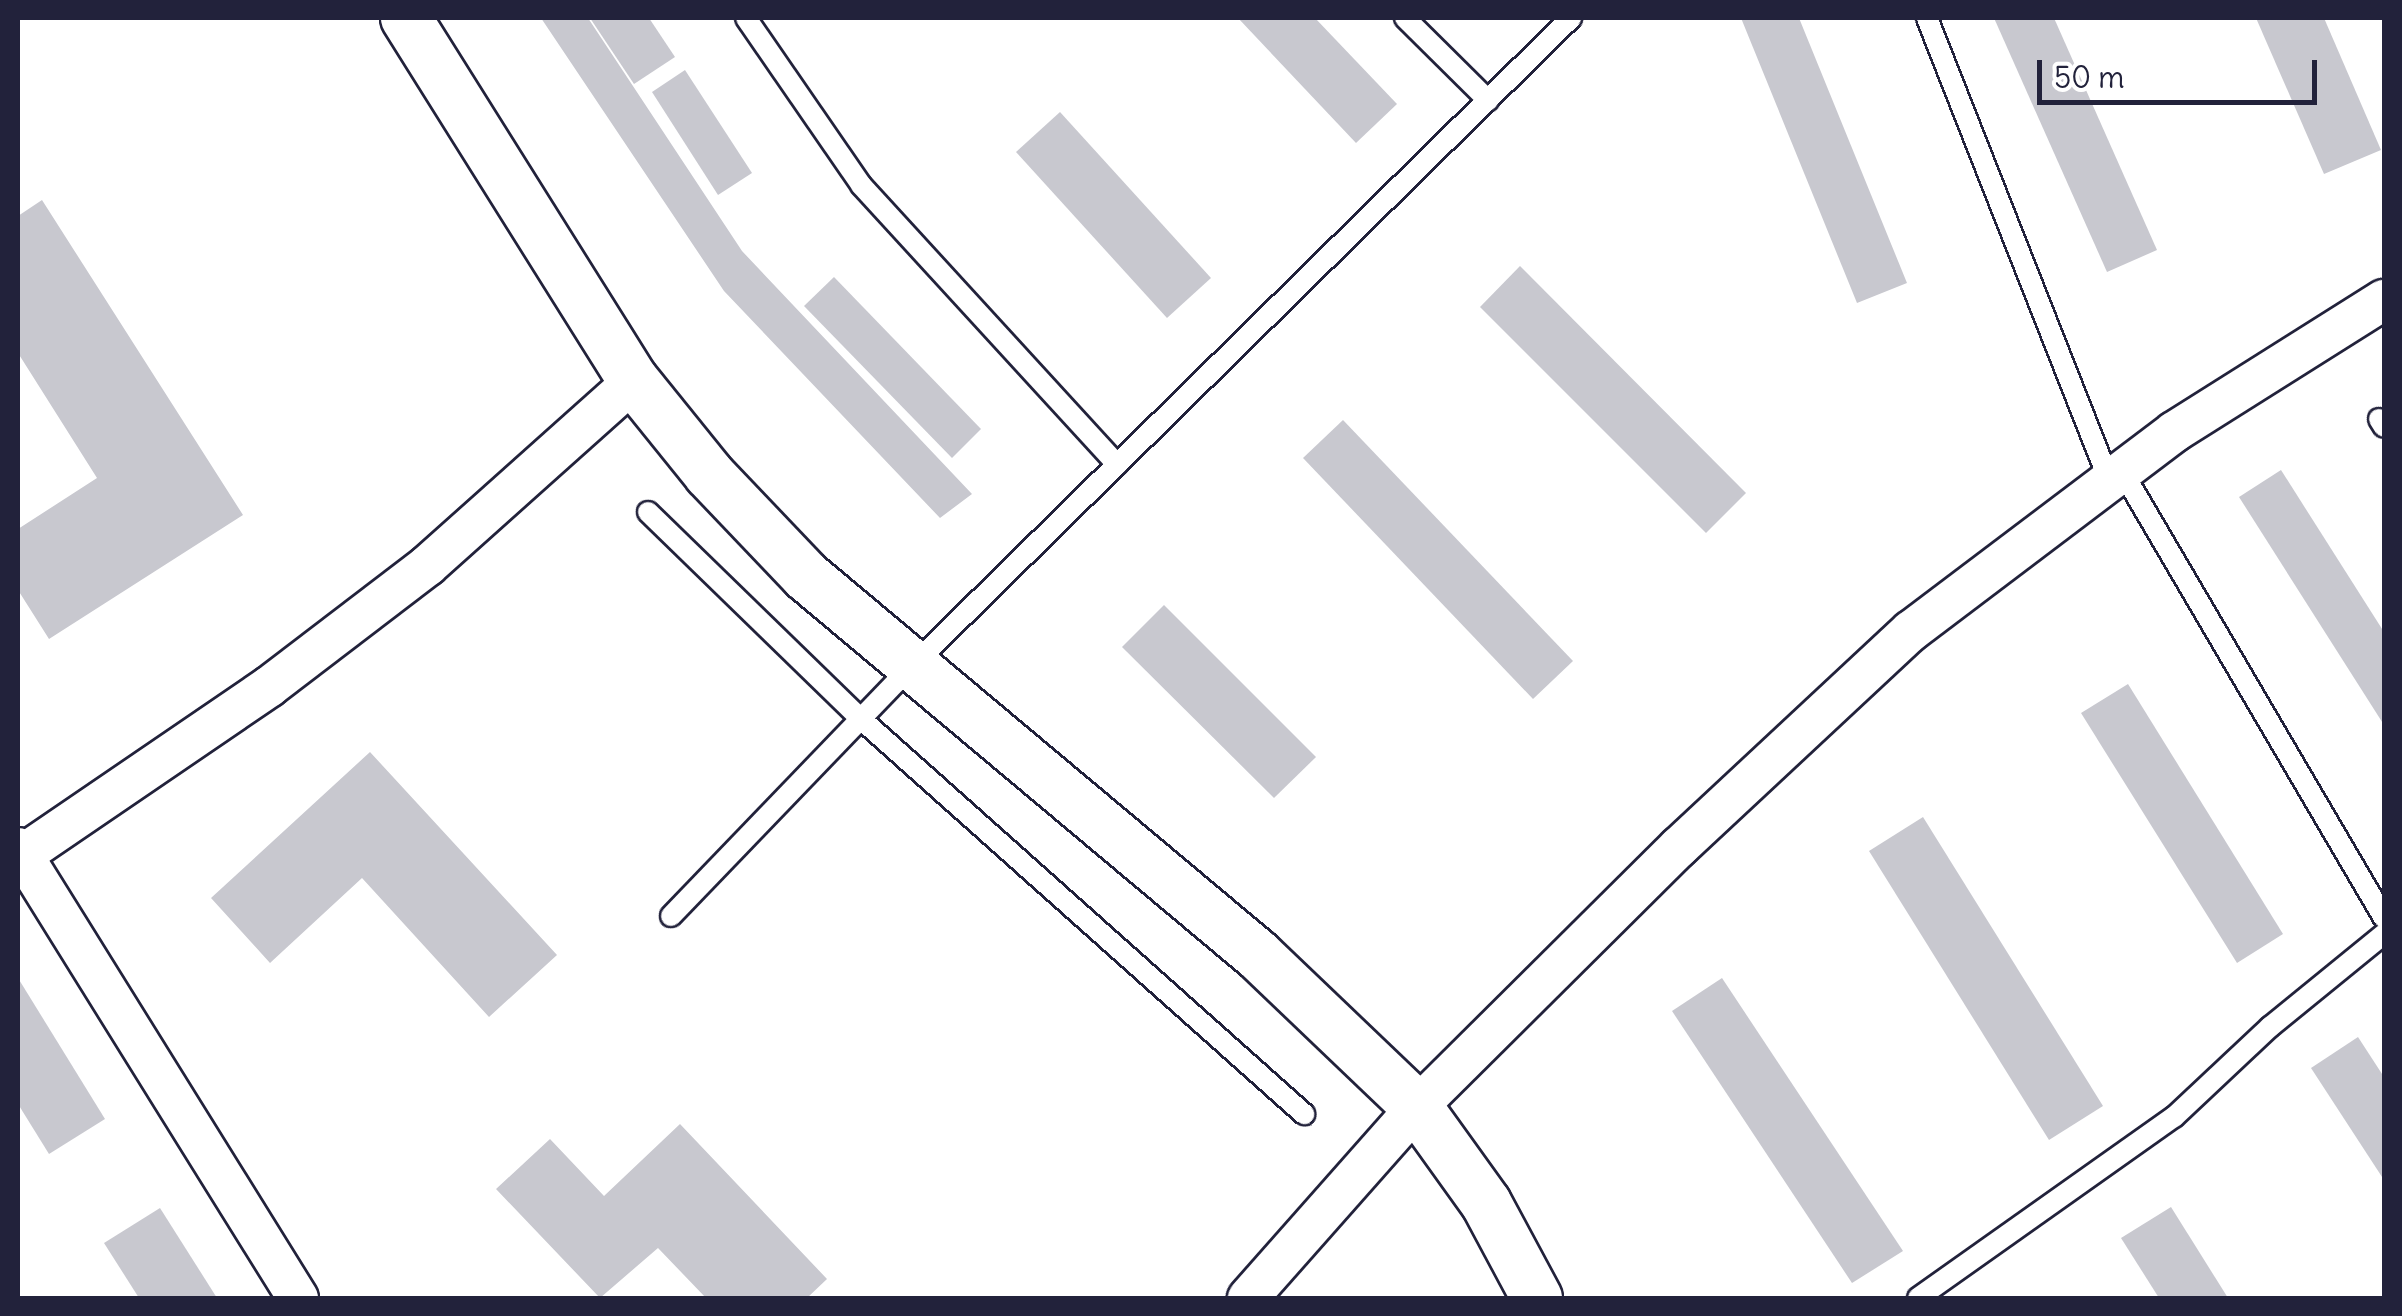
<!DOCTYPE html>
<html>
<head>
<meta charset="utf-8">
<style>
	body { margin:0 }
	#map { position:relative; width:2402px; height:1316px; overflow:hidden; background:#fff; font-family:Delius,sans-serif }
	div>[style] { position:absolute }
	.building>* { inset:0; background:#c8c8cf }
	.roads { filter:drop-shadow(2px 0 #22223b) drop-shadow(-2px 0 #22223b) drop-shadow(0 2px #22223b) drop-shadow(0 -2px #22223b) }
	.service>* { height:20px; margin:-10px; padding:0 10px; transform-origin:10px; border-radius:10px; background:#fff }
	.minor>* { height:40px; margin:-20px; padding:0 20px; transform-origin:20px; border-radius:20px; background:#fff }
	.tertiary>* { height:50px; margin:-25px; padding:0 25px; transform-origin:25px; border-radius:25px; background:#fff }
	span { translate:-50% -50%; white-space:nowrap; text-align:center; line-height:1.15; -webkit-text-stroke:10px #fff; paint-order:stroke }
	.frame { position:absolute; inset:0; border:20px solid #22223b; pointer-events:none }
	.scale { position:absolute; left:2037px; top:60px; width:280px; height:45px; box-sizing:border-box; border:5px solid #22223b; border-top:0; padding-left:12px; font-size:30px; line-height:35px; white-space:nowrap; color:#22223b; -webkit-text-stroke:8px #fff; paint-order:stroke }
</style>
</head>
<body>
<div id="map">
	<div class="building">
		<i style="clip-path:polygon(541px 18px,588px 18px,742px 251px,972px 494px,940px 518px,724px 291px)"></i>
		<i style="clip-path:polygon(590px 18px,649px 18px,675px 57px,634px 84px)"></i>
		<i style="clip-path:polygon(1238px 18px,1315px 18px,1397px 104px,1356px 143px)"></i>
		<i style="clip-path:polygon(1741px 18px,1799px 18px,1907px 283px,1857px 303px)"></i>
		<i style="clip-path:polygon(1994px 18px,2054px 18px,2157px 250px,2107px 272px)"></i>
		<i style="clip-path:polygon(2256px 18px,2324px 18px,2381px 150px,2324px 174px)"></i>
		<i style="clip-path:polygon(685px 70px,752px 173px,718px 195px,652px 92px)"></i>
		<i style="clip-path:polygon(1060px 112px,1211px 278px,1167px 318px,1016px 152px)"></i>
		<i style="clip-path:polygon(42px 200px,243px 515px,49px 639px,18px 590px,18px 529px,97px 478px,18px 353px,18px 216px)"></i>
		<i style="clip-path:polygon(1520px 266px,1746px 493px,1706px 533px,1480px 307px)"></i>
		<i style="clip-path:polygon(834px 277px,981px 429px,952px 458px,804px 306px)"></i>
		<i style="clip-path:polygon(1343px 420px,1573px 661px,1533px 699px,1303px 458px)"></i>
		<i style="clip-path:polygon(2281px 470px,2384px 632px,2384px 725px,2239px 497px)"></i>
		<i style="clip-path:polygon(1164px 605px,1316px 757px,1274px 798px,1122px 647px)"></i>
		<i style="clip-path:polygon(2128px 684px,2283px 934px,2237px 963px,2081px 713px)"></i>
		<i style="clip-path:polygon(370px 752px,557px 955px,489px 1017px,362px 878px,270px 963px,211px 898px)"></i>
		<i style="clip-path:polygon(1923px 817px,2103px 1106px,2049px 1140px,1869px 851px)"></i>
		<i style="clip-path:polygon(18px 978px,105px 1119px,49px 1154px,18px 1104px)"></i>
		<i style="clip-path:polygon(1722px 978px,1903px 1251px,1852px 1283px,1672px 1011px)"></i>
		<i style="clip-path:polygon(2358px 1037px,2384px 1077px,2384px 1180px,2311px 1068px)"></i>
		<i style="clip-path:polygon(680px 1124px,827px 1279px,807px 1298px,706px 1298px,658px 1248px,600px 1298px,496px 1189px,550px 1139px,604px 1196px)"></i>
		<i style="clip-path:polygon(2171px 1207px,2228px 1298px,2159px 1298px,2121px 1238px)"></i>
		<i style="clip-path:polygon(160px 1208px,217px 1298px,139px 1298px,104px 1243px)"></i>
	</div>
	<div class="roads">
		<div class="service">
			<i style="left:746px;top:18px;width:203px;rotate:55.4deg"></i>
			<i style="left:861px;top:185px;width:379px;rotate:47.5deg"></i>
			<i style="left:1405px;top:18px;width:117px;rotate:44.7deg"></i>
			<i style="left:1927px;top:18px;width:497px;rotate:68.5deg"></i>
			<i style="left:2379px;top:419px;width:9px;rotate:58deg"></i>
			<i style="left:2122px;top:471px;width:518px;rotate:59.62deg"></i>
			<i style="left:648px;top:512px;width:297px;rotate:44.2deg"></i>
			<i style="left:861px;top:719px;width:594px;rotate:41.72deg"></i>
			<i style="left:671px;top:916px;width:346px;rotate:-46.1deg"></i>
			<i style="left:911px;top:667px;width:926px;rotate:-44.52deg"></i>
			<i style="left:1918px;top:1298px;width:314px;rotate:-35.3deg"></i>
			<i style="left:2174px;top:1117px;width:132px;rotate:-43.2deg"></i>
			<i style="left:2270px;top:1027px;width:147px;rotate:-39.2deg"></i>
		</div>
		<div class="minor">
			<i style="left:18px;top:848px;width:530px;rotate:58.11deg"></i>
			<i style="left:18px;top:858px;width:305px;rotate:-34.3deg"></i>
			<i style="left:270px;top:686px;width:198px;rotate:-37.4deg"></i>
			<i style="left:427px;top:566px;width:278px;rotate:-41.8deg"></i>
			<i style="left:1248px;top:1298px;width:255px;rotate:-48.5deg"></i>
			<i style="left:1417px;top:1107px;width:369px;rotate:-44.8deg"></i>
			<i style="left:1679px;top:847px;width:317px;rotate:-43deg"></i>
			<i style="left:1911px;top:631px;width:330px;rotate:-37.1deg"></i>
			<i style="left:2174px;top:432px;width:248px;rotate:-32.2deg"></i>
		</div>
		<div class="tertiary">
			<i style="left:406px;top:18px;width:429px;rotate:57.9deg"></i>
			<i style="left:634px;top:381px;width:119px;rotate:51.1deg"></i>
			<i style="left:709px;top:474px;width:141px;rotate:46.4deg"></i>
			<i style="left:806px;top:576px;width:590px;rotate:39.98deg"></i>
			<i style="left:1258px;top:955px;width:220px;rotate:43.7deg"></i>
			<i style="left:1417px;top:1107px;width:118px;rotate:54.3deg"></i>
			<i style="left:1486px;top:1203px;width:108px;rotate:61.8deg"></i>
		</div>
	</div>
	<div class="frame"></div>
	<div class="scale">50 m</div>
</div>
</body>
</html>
